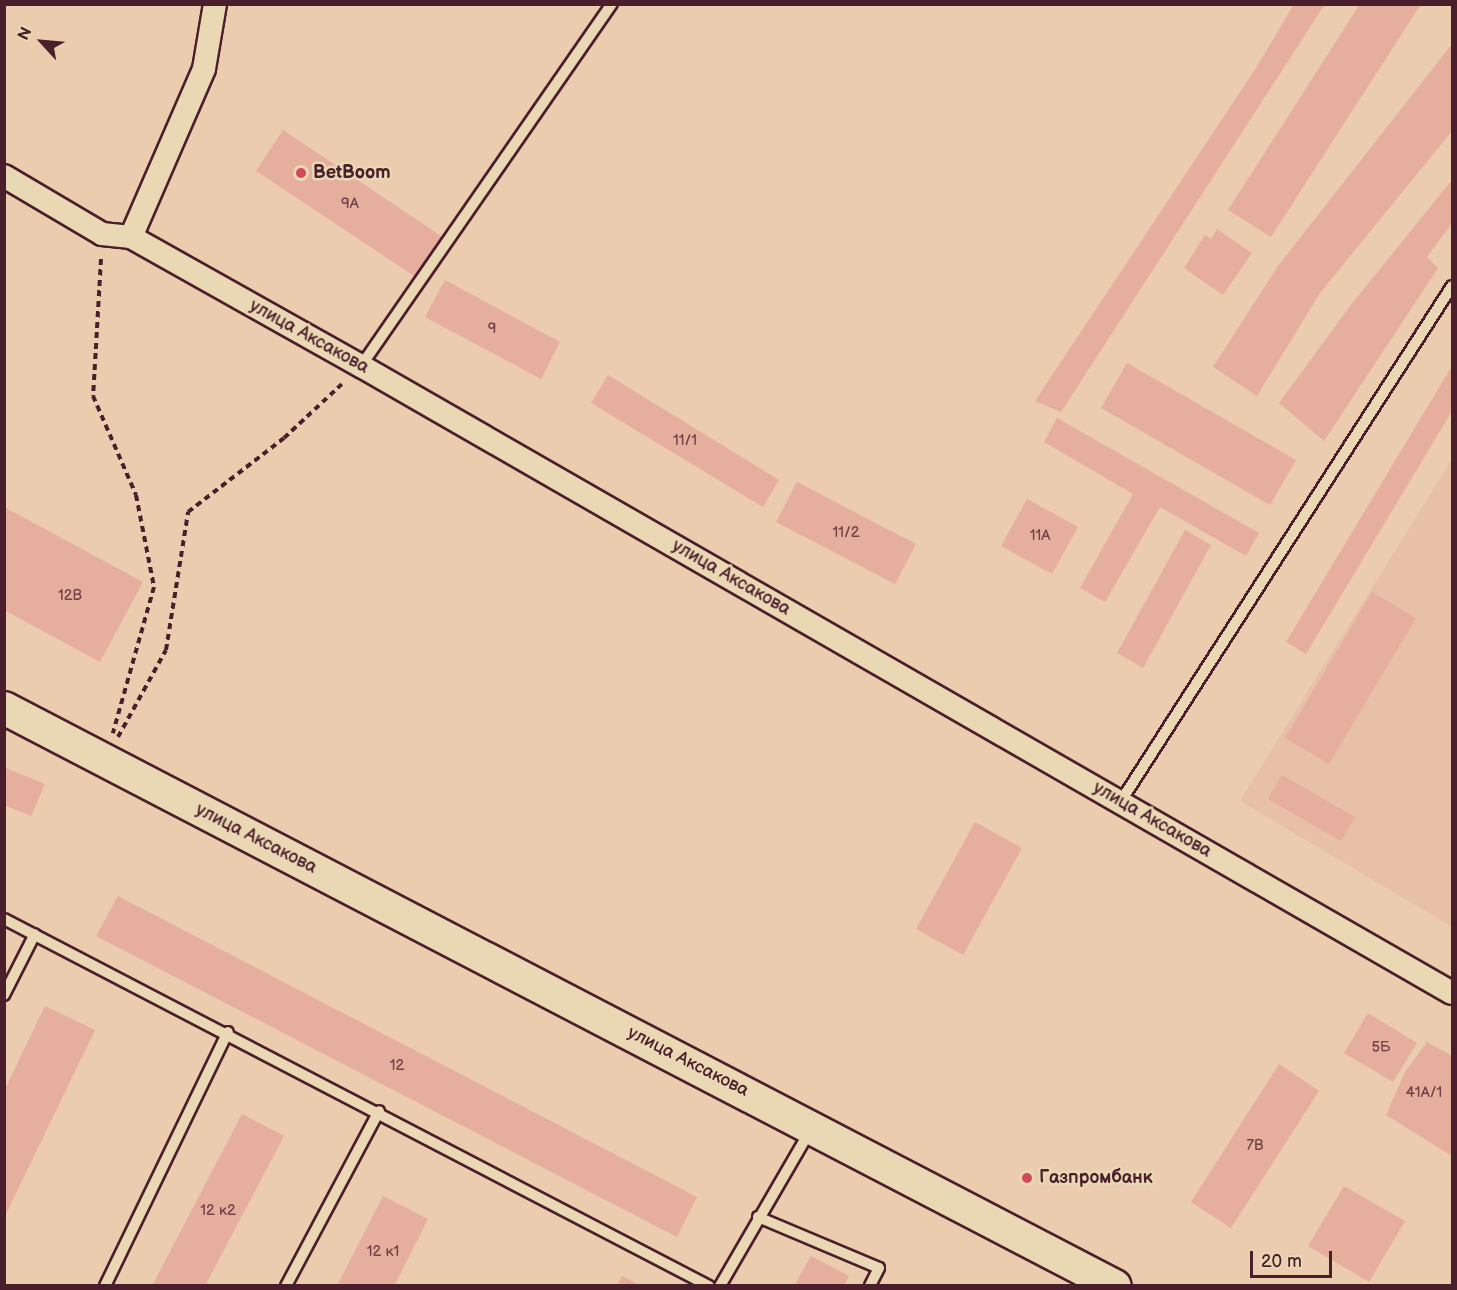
<!DOCTYPE html>
<html>
<head>
<meta charset="utf-8">
<style>
	body { margin:0 }
	#map { position:relative; width:1457px; height:1290px; overflow:hidden; background:#ebccaf; font-family:"Balsamiq Sans",sans-serif }
	div>[style] { position:absolute }
	.built>* { inset:0; background:#e7c0a7 }
	.building>* { inset:0; background:#e6ae9d }
	.path>* { height:4px; margin-top:-2px; transform-origin:0; background:repeating-linear-gradient(90deg,#4a1f2b 0 6px,transparent 0 10.5px) }
	.roads { filter:drop-shadow(2px 0 #4a1f2b) drop-shadow(-2px 0 #4a1f2b) drop-shadow(0 2px #4a1f2b) drop-shadow(0 -2px #4a1f2b) }
	.service>* { height:10px; margin:-5px; padding:0 5px; transform-origin:5px; border-radius:5px; background:#ead7b4 }
	.minor>* { height:22px; margin:-11px; padding:0 11px; transform-origin:11px; border-radius:11px; background:#ead7b4 }
	.secondary>* { height:32px; margin:-16px; padding:0 16px; transform-origin:16px; border-radius:16px; background:#ead7b4 }
	.dots>* { width:16px; height:16px; translate:-50% -50%; box-sizing:border-box; border:3px solid #ead7b4; border-radius:50% }
	span { translate:-50% -50%; white-space:nowrap; text-align:center; line-height:1.15; -webkit-text-stroke:5px #ead7b4; paint-order:stroke }
	.number-label { font-size:15px; color:#714348 }
	.number-label span { -webkit-text-stroke-width:0 }
	.poi-label { font-size:18px; color:#4a1f2b; font-weight:700 }
	.left { translate:0 -50%; text-align:left }
	.street-label { font-size:18px; color:#4a1f2b }
	.frame { position:absolute; inset:0; border:6px solid #4a1f2b; pointer-events:none }
	.north { position:absolute; left:12px; top:12px; width:60px; height:60px; -webkit-text-stroke:4px #ead7b4; paint-order:stroke; rotate:296deg; font-size:16px; font-weight:700; line-height:24px; text-align:center; color:#4a1f2b }
	.north::after { content:''; display:block; margin:auto; width:21px; height:27px; background:#4a1f2b; clip-path:polygon(50% 0,100% 100%,50% 72%,0 100%) }
	.scale { position:absolute; left:1250px; top:1251px; width:82px; height:27px; box-sizing:border-box; border:3px solid #4a1f2b; border-top:0; padding-left:8px; font-size:18px; line-height:21px; white-space:nowrap; color:#4a1f2b; -webkit-text-stroke:4px #ead7b4; paint-order:stroke }
</style>
</head>
<body>
<div id="map">
	<div class="built">
		<i style="clip-path:polygon(1452px 459px,1452px 927px,1240px 801px)"></i>
	</div>
	<div class="building">
		<i style="clip-path:polygon(1294px 4px,1325px 4px,1061px 412px,1035px 401px,1256px 68px)"></i>
		<i style="clip-path:polygon(1360px 4px,1421px 4px,1271px 237px,1228px 210px)"></i>
		<i style="clip-path:polygon(1452px 44px,1452px 131px,1320px 293px,1257px 396px,1213px 367px,1278px 266px)"></i>
		<i style="clip-path:polygon(283px 130px,444px 238px,417px 278px,256px 171px)"></i>
		<i style="clip-path:polygon(1452px 180px,1452px 223px,1427px 257px,1438px 268px,1324px 441px,1279px 403px,1350px 306px)"></i>
		<i style="clip-path:polygon(1217px 229px,1252px 253px,1223px 295px,1184px 268px,1205px 235px,1211px 239px)"></i>
		<i style="clip-path:polygon(445px 280px,560px 342px,541px 379px,425px 317px)"></i>
		<i style="clip-path:polygon(1127px 363px,1296px 460px,1270px 505px,1101px 408px)"></i>
		<i style="clip-path:polygon(1452px 366px,1452px 411px,1306px 654px,1286px 642px)"></i>
		<i style="clip-path:polygon(608px 375px,779px 480px,763px 507px,591px 403px)"></i>
		<i style="clip-path:polygon(1057px 418px,1259px 533px,1246px 556px,1160px 507px,1105px 602px,1080px 588px,1133px 494px,1044px 442px)"></i>
		<i style="clip-path:polygon(797px 482px,916px 544px,895px 584px,776px 522px)"></i>
		<i style="clip-path:polygon(1027px 499px,1078px 527px,1052px 574px,1001px 546px)"></i>
		<i style="clip-path:polygon(4px 507px,143px 582px,100px 662px,4px 610px)"></i>
		<i style="clip-path:polygon(1185px 530px,1211px 545px,1143px 668px,1117px 653px)"></i>
		<i style="clip-path:polygon(1372px 592px,1416px 618px,1329px 764px,1285px 738px)"></i>
		<i style="clip-path:polygon(4px 767px,45px 784px,31px 816px,4px 805px)"></i>
		<i style="clip-path:polygon(1282px 775px,1355px 817px,1341px 841px,1268px 799px)"></i>
		<i style="clip-path:polygon(975px 822px,1022px 848px,963px 955px,916px 929px)"></i>
		<i style="clip-path:polygon(118px 896px,697px 1197px,677px 1237px,96px 936px)"></i>
		<i style="clip-path:polygon(45px 1006px,95px 1030px,4px 1218px,4px 1091px)"></i>
		<i style="clip-path:polygon(1368px 1013px,1417px 1043px,1393px 1082px,1344px 1053px)"></i>
		<i style="clip-path:polygon(1427px 1042px,1452px 1056px,1452px 1156px,1386px 1115px,1405px 1072px)"></i>
		<i style="clip-path:polygon(1279px 1064px,1319px 1091px,1231px 1228px,1191px 1202px)"></i>
		<i style="clip-path:polygon(242px 1114px,284px 1136px,205px 1286px,152px 1286px)"></i>
		<i style="clip-path:polygon(1344px 1186px,1405px 1221px,1369px 1282px,1308px 1246px)"></i>
		<i style="clip-path:polygon(383px 1196px,428px 1219px,394px 1286px,337px 1286px)"></i>
		<i style="clip-path:polygon(811px 1256px,849px 1276px,844px 1286px,794px 1286px)"></i>
		<i style="clip-path:polygon(622px 1276px,642px 1286px,617px 1286px)"></i>
	</div>
	<div class="path">
		<i style="left:101px;top:259px;width:137px;rotate:93.3deg"></i>
		<i style="left:93px;top:396px;width:108px;rotate:66.5deg"></i>
		<i style="left:136px;top:495px;width:94px;rotate:78.9deg"></i>
		<i style="left:154px;top:587px;width:152px;rotate:105.7deg"></i>
		<i style="left:118px;top:737px;width:99px;rotate:-61.1deg"></i>
		<i style="left:166px;top:650px;width:140px;rotate:-80.9deg"></i>
		<i style="left:188px;top:512px;width:121px;rotate:-37.6deg"></i>
		<i style="left:284px;top:438px;width:79px;rotate:-43deg"></i>
	</div>
	<div class="roads">
		<div class="service">
			<i style="left:361px;top:366px;width:441px;rotate:-55.3deg"></i>
			<i style="left:1121px;top:801px;width:612px;rotate:-57.27deg"></i>
			<i style="left:4px;top:919px;width:795px;rotate:27.5deg"></i>
			<i style="left:4px;top:995px;width:68px;rotate:-63.1deg"></i>
			<i style="left:758px;top:1217px;width:131px;rotate:22.9deg"></i>
			<i style="left:879px;top:1268px;width:20px;rotate:117deg"></i>
			<i style="left:105px;top:1286px;width:282px;rotate:-64.2deg"></i>
			<i style="left:286px;top:1286px;width:198px;rotate:-62deg"></i>
			<i style="left:720px;top:1286px;width:181px;rotate:-59.9deg"></i>
		</div>
		<div class="minor">
			<i style="left:4px;top:176px;width:114px;rotate:30.6deg"></i>
			<i style="left:102px;top:234px;width:29px;rotate:6deg"></i>
			<i style="left:131px;top:237px;width:264px;rotate:29.3deg"></i>
			<i style="left:361px;top:366px;width:1258px;rotate:29.89deg"></i>
			<i style="left:131px;top:237px;width:183px;rotate:-66.5deg"></i>
			<i style="left:204px;top:69px;width:66px;rotate:-80.4deg"></i>
		</div>
		<div class="secondary">
			<i style="left:4px;top:708px;width:1252px;rotate:27.49deg"></i>
		</div>
	</div>
	<div class="dots">
		<i style="left:301px;top:173px;background:#d1495b"></i>
		<i style="left:1027px;top:1178px;background:#d1495b"></i>
	</div>
	<div class="number-label">
		<span style="left:350px;top:204px">9А</span>
		<span style="left:492px;top:329px">9</span>
		<span style="left:685px;top:441px">11/1</span>
		<span style="left:846px;top:533px">11/2</span>
		<span style="left:1040px;top:536px">11А</span>
		<span style="left:70px;top:596px">12В</span>
		<span style="left:1381px;top:1048px">5Б</span>
		<span style="left:397px;top:1066px">12</span>
		<span style="left:1424px;top:1093px">41А/1</span>
		<span style="left:1255px;top:1146px">7В</span>
		<span style="left:218px;top:1211px">12 к2</span>
		<span style="left:383px;top:1252px">12 к1</span>
	</div>
	<div class="poi-label">
		<span class="left" style="left:313px;top:173px">BetBoom</span>
		<span class="left" style="left:1039px;top:1178px">Газпромбанк</span>
	</div>
	<div class="street-label">
		<span style="left:309px;top:337px;rotate:29deg">улица Аксакова</span>
		<span style="left:731px;top:578px;rotate:30deg">улица Аксакова</span>
		<span style="left:1152px;top:820px;rotate:30deg">улица Аксакова</span>
		<span style="left:256px;top:839px;rotate:27deg">улица Аксакова</span>
		<span style="left:688px;top:1062px;rotate:27deg">улица Аксакова</span>
	</div>
	<div class="frame"></div>
	<div class="north">N</div>
	<div class="scale">20 m</div>
</div>
</body>
</html>
